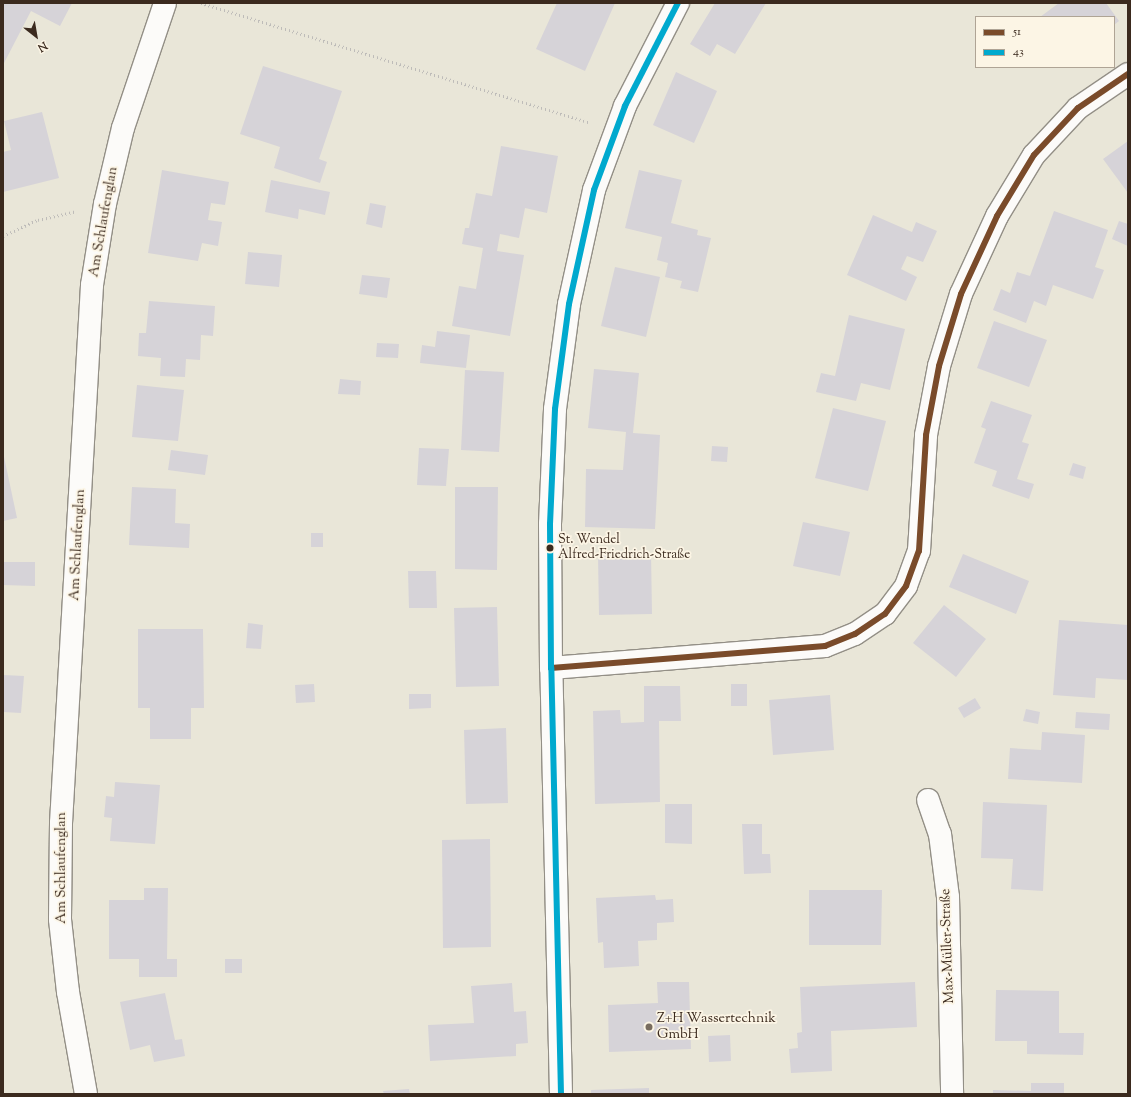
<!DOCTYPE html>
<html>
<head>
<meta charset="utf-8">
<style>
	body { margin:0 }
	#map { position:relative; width:1131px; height:1097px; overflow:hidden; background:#e9e6d8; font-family:"Sorts Mill Goudy",serif }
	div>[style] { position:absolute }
	.building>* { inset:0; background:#d6d3d8 }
	.path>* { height:2.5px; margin-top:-1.25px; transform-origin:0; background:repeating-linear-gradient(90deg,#bebcb9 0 1px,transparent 0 4px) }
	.roads { filter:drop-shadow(1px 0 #938f86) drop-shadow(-1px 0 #938f86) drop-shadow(0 1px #938f86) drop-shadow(0 -1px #938f86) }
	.minor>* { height:22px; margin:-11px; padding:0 11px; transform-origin:11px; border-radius:11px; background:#fcfbf9 }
	.bus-1>* { height:6px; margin:-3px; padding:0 3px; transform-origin:3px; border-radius:3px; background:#7a4b2a }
	.bus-2>* { height:6px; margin:-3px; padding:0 3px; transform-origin:3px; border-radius:3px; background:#00a9ce }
	.dots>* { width:11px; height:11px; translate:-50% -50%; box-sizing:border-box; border:2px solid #fcf5e5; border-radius:50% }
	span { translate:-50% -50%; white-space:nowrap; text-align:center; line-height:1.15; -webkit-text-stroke:3.5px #fcf5e5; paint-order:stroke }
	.bus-label { font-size:13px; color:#3b2a1e }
	.left { translate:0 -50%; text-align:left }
	.street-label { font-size:14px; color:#3b2a1e }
	.poi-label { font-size:14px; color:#3b2a1e }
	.frame { position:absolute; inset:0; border:4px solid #3b2a1e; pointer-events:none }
	.legend { position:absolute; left:975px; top:16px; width:140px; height:52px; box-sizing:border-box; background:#fcf5e5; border:1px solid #afa495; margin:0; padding:5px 7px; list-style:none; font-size:12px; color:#3b2a1e }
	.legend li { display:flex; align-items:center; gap:8px; height:20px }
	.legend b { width:20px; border:1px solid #afa495 }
	.north { position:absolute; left:16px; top:16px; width:40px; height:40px; -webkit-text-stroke:3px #fcf5e5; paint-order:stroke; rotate:149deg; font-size:11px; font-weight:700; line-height:16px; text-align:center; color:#3b2a1e }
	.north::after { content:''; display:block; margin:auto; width:14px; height:18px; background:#3b2a1e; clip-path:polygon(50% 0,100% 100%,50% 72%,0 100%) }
</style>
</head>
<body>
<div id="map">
	<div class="building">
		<i style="clip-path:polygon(3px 3px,72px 3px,60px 26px,31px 11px,3px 65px)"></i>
		<i style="clip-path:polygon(557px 3px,615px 3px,585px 71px,536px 49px)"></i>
		<i style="clip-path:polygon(715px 3px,766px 3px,735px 54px,717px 44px,710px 56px,690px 44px)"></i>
		<i style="clip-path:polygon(1059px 3px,1106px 3px,1119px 21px,1114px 25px,1114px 17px,1040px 17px)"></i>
		<i style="clip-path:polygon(263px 66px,342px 91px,319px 159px,327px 162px,320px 183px,274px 168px,280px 147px,240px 134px)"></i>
		<i style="clip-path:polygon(676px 72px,717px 91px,694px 143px,653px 125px)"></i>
		<i style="clip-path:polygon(42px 112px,59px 178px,3px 192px,3px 152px,11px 150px,4px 121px)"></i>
		<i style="clip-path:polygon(1128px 141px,1128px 193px,1103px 159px)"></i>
		<i style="clip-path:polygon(501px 146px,558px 156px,547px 213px,525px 208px,519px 238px,500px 234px,497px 251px,524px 255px,510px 336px,452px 326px,459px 286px,476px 289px,483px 248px,462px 244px,465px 228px,469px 228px,476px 193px,492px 196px)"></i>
		<i style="clip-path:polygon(162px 170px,229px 182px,225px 205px,211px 203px,208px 220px,222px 222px,218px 246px,202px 243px,198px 261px,148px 253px)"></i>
		<i style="clip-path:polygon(639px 170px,682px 180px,671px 223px,698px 230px,697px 235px,711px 238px,698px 292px,680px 288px,682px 281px,665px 277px,668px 263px,657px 260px,662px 237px,625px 228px)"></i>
		<i style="clip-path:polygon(271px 180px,330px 192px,325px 215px,299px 209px,298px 219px,265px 212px)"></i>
		<i style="clip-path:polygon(370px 203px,386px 206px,382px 228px,366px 224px)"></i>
		<i style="clip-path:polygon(1054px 211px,1108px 230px,1095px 267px,1104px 270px,1093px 299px,1053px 285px,1046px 306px,1034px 301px,1026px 323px,993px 310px,1001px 289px,1010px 293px,1017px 272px,1030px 276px)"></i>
		<i style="clip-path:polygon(873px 215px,912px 232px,916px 222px,937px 231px,923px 262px,907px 256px,901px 269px,917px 277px,906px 301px,847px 275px)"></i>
		<i style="clip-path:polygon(1119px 221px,1128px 224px,1128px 246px,1112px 239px)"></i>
		<i style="clip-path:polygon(248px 252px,282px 255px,279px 287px,245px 284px)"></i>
		<i style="clip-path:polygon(615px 267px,660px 277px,646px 337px,601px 326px)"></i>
		<i style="clip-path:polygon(362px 275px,390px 278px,387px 298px,359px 294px)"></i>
		<i style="clip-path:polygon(149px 301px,215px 306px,213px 336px,201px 335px,200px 360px,186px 359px,185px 377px,160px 376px,161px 358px,138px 356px,139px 333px,146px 333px)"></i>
		<i style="clip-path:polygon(849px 315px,905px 329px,890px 390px,861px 383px,856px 401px,816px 392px,821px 373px,835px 376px)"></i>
		<i style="clip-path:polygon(994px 321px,1047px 340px,1029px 387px,977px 368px)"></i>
		<i style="clip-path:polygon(437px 331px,470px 335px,466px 368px,420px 363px,422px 345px,435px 347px)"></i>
		<i style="clip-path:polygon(377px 343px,399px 344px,398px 358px,376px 357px)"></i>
		<i style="clip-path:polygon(594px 369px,639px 373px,633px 433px,660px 435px,655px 529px,585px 527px,586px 469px,623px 470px,626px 432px,588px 428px)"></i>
		<i style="clip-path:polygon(465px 370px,504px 372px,499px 452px,461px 450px)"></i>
		<i style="clip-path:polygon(340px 379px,361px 381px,360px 395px,338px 394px)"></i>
		<i style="clip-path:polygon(137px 385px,184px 390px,178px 441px,132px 437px)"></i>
		<i style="clip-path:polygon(991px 401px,1032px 415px,1022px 442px,1029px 444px,1017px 479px,1034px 484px,1029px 499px,992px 486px,997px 471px,974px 463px,986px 429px,981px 427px)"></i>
		<i style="clip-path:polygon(833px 408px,886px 421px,868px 491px,815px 478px)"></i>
		<i style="clip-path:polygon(712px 446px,728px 447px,727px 462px,711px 461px)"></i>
		<i style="clip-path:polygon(419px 448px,449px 449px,446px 486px,417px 485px)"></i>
		<i style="clip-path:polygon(171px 450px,208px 455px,205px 475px,168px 470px)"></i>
		<i style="clip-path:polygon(3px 452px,17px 518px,3px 521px)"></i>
		<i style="clip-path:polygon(1073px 463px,1086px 467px,1083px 479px,1069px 475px)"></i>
		<i style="clip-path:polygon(132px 487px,176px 489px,175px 523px,190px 524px,189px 548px,129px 545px)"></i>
		<i style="clip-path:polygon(455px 487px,498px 487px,497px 570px,455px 569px)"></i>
		<i style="clip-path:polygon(803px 522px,850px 532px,840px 576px,793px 566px)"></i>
		<i style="clip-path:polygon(311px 533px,323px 533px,323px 547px,311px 547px)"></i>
		<i style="clip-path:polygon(651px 553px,652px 614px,599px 615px,598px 555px)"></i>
		<i style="clip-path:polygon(963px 554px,1029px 581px,1016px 614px,949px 587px)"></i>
		<i style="clip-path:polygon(3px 562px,35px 562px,35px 586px,3px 585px)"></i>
		<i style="clip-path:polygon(408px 571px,436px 571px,437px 608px,409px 608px)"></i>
		<i style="clip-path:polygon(944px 605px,986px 639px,956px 677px,913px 643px)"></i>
		<i style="clip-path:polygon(497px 607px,499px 686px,456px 687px,454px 608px)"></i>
		<i style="clip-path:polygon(1059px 620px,1128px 625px,1128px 680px,1096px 678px,1095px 698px,1053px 695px)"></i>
		<i style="clip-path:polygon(248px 623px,263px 625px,261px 649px,246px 648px)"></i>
		<i style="clip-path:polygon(138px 629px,203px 629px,204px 708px,191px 708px,191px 739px,150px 739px,150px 708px,138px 708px)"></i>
		<i style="clip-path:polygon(3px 675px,24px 676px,21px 713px,3px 712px)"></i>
		<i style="clip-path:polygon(314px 684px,315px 702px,296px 703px,295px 685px)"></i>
		<i style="clip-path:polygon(731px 684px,747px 684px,747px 706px,731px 706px)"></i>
		<i style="clip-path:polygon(644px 686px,680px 686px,681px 721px,659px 721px,660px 802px,595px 804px,593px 711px,620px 710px,621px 723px,644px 722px)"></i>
		<i style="clip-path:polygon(409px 694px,431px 694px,431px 708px,409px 709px)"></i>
		<i style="clip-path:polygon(830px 695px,834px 750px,773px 755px,769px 700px)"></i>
		<i style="clip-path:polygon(975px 698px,981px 708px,964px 718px,958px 708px)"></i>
		<i style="clip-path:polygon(1026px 709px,1040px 712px,1038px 724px,1023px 721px)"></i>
		<i style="clip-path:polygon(1076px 712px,1110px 714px,1109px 730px,1075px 728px)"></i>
		<i style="clip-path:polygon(506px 728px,508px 803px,466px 804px,464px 730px)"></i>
		<i style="clip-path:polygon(1042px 732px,1085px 735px,1082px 783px,1008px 779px,1010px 748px,1041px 750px)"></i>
		<i style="clip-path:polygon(115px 782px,160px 785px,155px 844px,110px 841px,112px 818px,104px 817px,106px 796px,114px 797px)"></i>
		<i style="clip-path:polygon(983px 802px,1047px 805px,1043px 891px,1011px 889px,1013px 859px,981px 858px)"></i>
		<i style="clip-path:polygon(665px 804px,692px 804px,692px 844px,665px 843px)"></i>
		<i style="clip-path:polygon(742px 824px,762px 824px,762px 854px,770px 854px,771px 873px,744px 874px)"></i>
		<i style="clip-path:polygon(490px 839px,491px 947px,443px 948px,442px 840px)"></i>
		<i style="clip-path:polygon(144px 888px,168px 888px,167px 959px,177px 959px,177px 977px,139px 977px,139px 959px,109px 959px,109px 900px,144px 900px)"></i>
		<i style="clip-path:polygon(809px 890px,882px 890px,881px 945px,809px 945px)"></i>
		<i style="clip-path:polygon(655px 895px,656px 900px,673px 899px,674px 922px,657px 923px,657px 940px,638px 941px,639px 966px,604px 968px,603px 942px,598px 943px,596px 898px)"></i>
		<i style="clip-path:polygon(225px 959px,242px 959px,242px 973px,225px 973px)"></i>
		<i style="clip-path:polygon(657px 982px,689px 982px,691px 1049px,609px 1052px,608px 1005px,658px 1003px)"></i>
		<i style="clip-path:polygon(915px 982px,917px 1027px,831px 1031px,832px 1071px,791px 1073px,789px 1049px,798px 1048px,797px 1033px,802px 1032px,800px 987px)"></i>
		<i style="clip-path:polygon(512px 983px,514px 1012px,526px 1011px,528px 1043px,516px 1044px,516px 1056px,430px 1061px,428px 1025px,474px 1023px,471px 986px)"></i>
		<i style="clip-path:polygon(996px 990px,1059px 991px,1059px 1033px,1084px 1033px,1083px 1055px,1027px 1054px,1027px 1041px,995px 1041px)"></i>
		<i style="clip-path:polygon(165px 993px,175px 1040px,182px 1039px,185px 1056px,154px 1062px,150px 1045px,130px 1050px,120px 1002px)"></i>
		<i style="clip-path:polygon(730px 1035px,731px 1061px,709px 1062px,708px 1036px)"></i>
		<i style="clip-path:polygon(1031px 1083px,1064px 1083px,1064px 1094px,993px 1094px,993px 1090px,1031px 1091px)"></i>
		<i style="clip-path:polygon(649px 1088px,649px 1094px,591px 1094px,591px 1090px)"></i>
		<i style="clip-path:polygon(409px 1089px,410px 1094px,384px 1094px,383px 1091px)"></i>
	</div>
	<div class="path">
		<i style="left:201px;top:3px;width:407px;rotate:17.1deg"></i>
		<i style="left:3px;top:236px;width:38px;rotate:-25deg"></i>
		<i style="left:38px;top:220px;width:39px;rotate:-13deg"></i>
	</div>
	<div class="roads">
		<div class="minor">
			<i style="left:551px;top:668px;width:275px;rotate:-4.6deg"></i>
			<i style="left:825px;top:646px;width:32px;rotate:-22deg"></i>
			<i style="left:855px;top:634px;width:36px;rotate:-34deg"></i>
			<i style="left:885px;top:614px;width:35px;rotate:-53deg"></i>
			<i style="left:906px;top:586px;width:37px;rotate:-70deg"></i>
			<i style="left:919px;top:551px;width:116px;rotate:-86.5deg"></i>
			<i style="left:926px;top:435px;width:70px;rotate:-79.3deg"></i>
			<i style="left:939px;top:366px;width:75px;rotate:-73deg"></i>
			<i style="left:961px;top:294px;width:86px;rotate:-65.2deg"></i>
			<i style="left:997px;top:216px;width:71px;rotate:-58.8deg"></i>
			<i style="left:1034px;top:155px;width:64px;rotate:-46.9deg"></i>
			<i style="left:1078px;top:108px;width:60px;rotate:-34.2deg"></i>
			<i style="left:928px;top:800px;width:36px;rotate:71deg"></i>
			<i style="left:940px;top:834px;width:64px;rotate:82.8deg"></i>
			<i style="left:948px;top:897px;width:197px;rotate:88.8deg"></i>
			<i style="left:86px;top:1094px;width:104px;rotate:-100deg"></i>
			<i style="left:68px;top:992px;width:73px;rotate:-96.3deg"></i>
			<i style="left:60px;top:919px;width:96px;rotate:-89.4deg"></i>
			<i style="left:61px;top:823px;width:539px;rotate:-86.7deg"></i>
			<i style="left:92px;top:285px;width:82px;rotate:-80.9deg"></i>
			<i style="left:105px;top:204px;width:78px;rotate:-76.7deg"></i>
			<i style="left:123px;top:128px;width:132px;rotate:-71.4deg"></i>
			<i style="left:561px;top:1094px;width:426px;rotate:-91.3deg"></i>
			<i style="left:551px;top:668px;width:144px;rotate:-90.4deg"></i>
			<i style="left:550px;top:524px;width:115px;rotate:-87.5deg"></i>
			<i style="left:555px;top:409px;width:106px;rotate:-82.4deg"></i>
			<i style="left:569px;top:304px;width:117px;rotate:-77.6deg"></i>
			<i style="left:594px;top:190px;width:90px;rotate:-69.7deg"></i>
			<i style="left:625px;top:106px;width:116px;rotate:-62.8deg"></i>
		</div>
	</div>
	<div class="bus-1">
		<i style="left:551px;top:668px;width:275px;rotate:-4.6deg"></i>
		<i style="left:825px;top:646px;width:32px;rotate:-22deg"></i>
		<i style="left:855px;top:634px;width:36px;rotate:-34deg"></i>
		<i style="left:885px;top:614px;width:35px;rotate:-53deg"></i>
		<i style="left:906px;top:586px;width:37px;rotate:-70deg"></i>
		<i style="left:919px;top:551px;width:116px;rotate:-86.5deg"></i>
		<i style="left:926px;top:435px;width:70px;rotate:-79.3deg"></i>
		<i style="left:939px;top:366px;width:75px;rotate:-73deg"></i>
		<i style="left:961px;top:294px;width:86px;rotate:-65.2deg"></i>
		<i style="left:997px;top:216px;width:71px;rotate:-58.8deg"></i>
		<i style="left:1034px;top:155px;width:64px;rotate:-46.9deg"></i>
		<i style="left:1078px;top:108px;width:60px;rotate:-34.2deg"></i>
	</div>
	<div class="bus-2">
		<i style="left:561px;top:1094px;width:426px;rotate:-91.3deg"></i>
		<i style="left:551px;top:668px;width:144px;rotate:-90.4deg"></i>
		<i style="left:550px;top:524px;width:115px;rotate:-87.5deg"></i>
		<i style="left:555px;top:409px;width:106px;rotate:-82.4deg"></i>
		<i style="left:569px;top:304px;width:117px;rotate:-77.6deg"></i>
		<i style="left:594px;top:190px;width:90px;rotate:-69.7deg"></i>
		<i style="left:625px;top:106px;width:116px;rotate:-62.8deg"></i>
	</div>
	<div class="dots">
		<i style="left:550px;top:548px;background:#3b2a1e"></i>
		<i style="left:649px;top:1027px;background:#786c5f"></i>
	</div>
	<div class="bus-label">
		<span class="left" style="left:558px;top:548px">St. Wendel<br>Alfred-Friedrich-Straße</span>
	</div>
	<div class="street-label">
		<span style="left:104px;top:222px;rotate:-80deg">Am Schlaufenglan</span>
		<span style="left:78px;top:545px;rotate:-87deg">Am Schlaufenglan</span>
		<span style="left:62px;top:868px;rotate:-90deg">Am Schlaufenglan</span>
		<span style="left:948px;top:946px;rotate:-92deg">Max-Müller-Straße</span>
	</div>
	<div class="poi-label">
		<span class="left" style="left:657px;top:1027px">Z+H Wassertechnik<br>GmbH</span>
	</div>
	<div class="frame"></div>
	<ul class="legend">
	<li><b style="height:5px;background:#7a4b2a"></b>51</li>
	<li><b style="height:5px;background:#00a9ce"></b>43</li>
	</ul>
	<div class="north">N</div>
</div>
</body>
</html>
